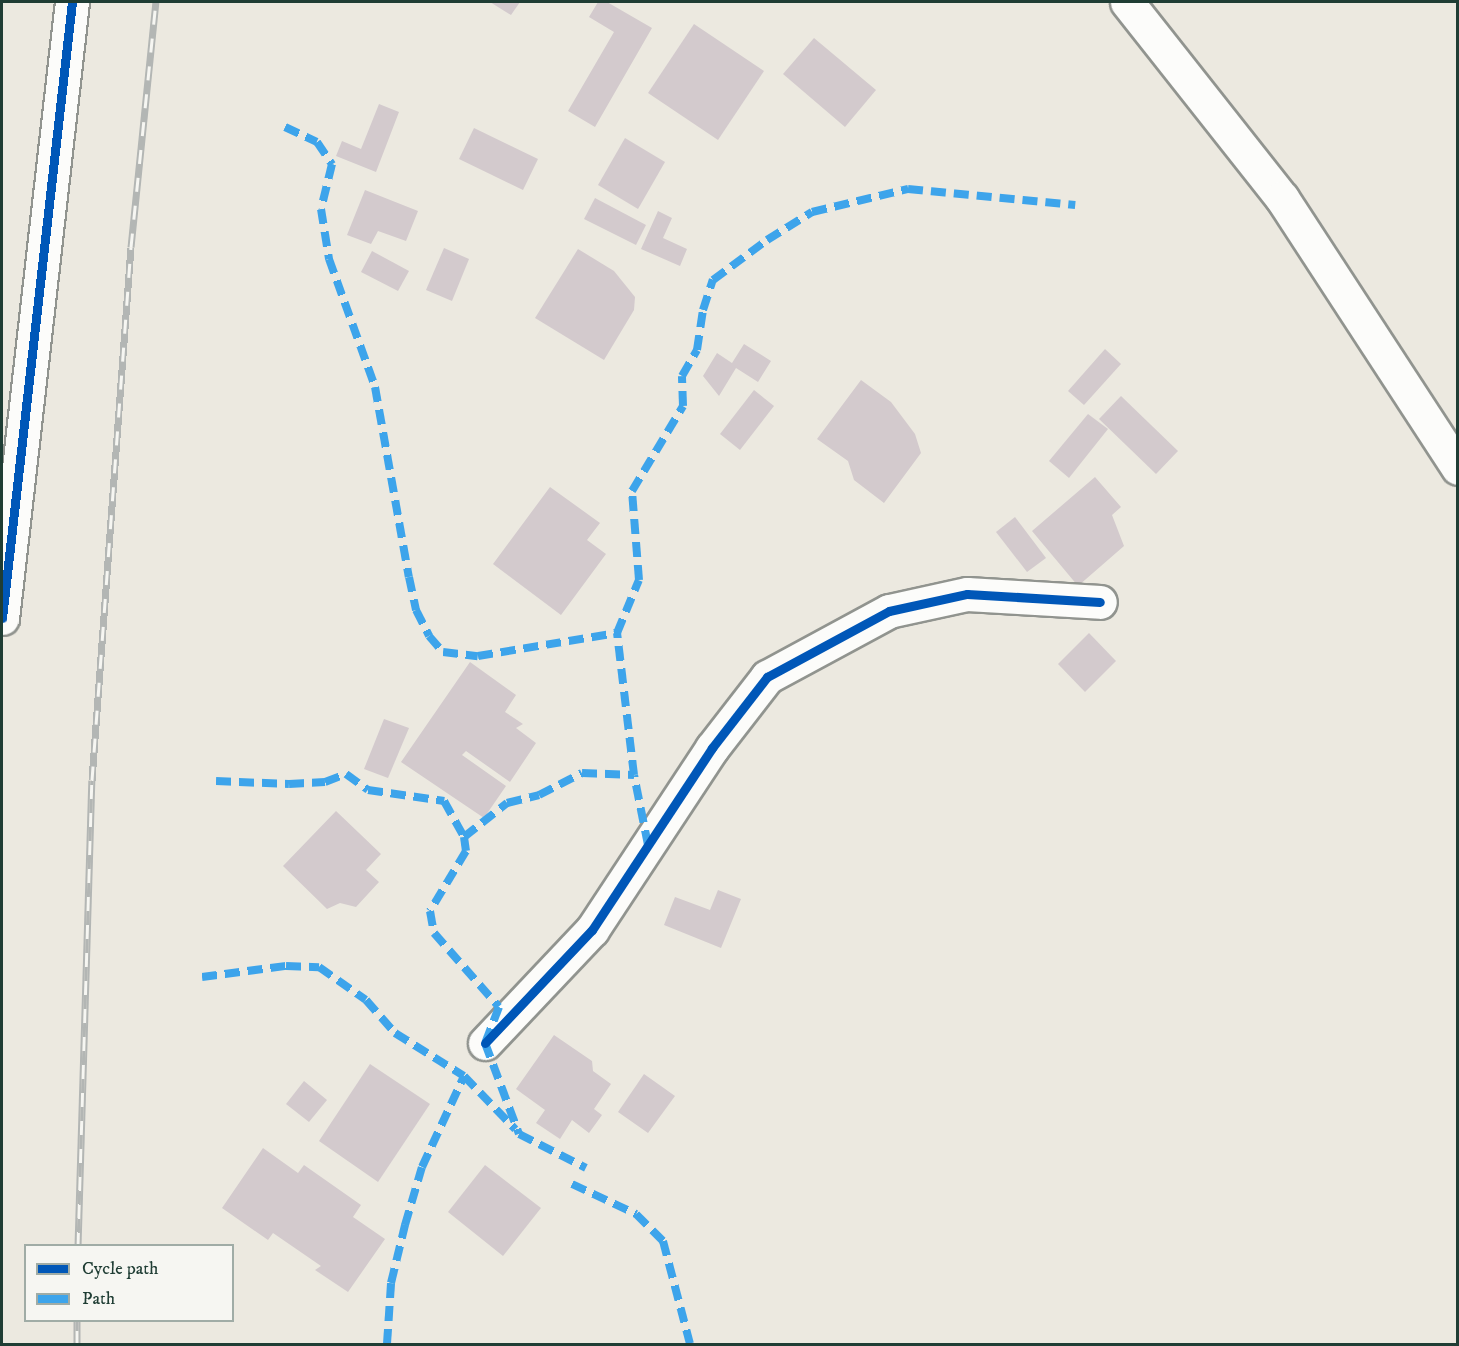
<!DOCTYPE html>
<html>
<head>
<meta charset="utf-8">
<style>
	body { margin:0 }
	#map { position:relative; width:1459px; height:1346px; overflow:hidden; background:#ece9e0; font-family:"IM FELL DW Pica",serif }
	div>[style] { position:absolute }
	.building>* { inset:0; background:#d3cacd }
	.roads { filter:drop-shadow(2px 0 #91948f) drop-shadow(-2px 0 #91948f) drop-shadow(0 2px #91948f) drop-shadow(0 -2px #91948f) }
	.minor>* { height:33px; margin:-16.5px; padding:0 16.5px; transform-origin:16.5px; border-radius:16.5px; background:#fcfcfa }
	.trunk>* { height:33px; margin:-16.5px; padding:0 16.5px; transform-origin:16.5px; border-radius:16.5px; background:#fcfcfa }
	.rail>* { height:7px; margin-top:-3.5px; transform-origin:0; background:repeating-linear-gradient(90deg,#f6f6f2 0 14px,#b3b6b4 0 28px); box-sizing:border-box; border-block:2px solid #b3b6b4 }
	.quiet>* { height:8px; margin-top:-4px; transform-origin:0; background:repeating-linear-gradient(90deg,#3da4eb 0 15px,transparent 0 23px) }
	.cycleway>* { height:9px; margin:-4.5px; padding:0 4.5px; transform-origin:4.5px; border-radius:4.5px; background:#0057b8 }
	span { translate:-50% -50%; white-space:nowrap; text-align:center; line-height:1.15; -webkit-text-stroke:6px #f6f6f2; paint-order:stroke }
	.frame { position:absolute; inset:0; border:3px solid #1f3d34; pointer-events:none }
	.legend { position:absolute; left:24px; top:1244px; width:210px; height:78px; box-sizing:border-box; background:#f6f6f2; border:2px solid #a0aca6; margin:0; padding:8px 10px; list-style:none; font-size:18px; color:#1f3d34 }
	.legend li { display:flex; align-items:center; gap:12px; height:30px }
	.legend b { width:30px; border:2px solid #a0aca6 }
</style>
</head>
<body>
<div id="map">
	<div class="building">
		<i style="clip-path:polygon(490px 2px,520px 2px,511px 15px)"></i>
		<i style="clip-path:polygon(598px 2px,607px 2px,652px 28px,595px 127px,568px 111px,614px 32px,589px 17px)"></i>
		<i style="clip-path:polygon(694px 24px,764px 71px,718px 140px,648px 93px)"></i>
		<i style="clip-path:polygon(814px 38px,876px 90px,845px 127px,783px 74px)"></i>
		<i style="clip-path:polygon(379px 104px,399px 112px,376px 172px,336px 156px,342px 141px,361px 149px)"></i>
		<i style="clip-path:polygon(474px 128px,538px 159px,523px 190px,459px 159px)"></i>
		<i style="clip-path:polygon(625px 138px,665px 162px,638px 209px,598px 185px)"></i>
		<i style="clip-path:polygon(365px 190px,418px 211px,406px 241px,378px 231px,371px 244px,347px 235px)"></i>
		<i style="clip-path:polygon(595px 198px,646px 225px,636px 245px,584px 219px)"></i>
		<i style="clip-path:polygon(658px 211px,672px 218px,663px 238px,687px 249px,680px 266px,641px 249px)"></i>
		<i style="clip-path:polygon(444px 248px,469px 259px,452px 301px,426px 290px)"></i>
		<i style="clip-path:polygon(578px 249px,614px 271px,635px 297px,634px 310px,604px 360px,535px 318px)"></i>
		<i style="clip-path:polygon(372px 251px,409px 271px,398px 291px,361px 272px)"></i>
		<i style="clip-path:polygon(744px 344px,771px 361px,758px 382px,736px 368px,719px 396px,703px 376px,717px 353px,732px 363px)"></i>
		<i style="clip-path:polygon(1105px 349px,1121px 364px,1084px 405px,1068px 391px)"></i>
		<i style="clip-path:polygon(861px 380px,891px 402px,915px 434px,921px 453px,884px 503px,854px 480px,848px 461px,817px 439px)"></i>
		<i style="clip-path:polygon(754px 390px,774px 406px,740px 450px,720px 434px)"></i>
		<i style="clip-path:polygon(1121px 396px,1178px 451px,1156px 474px,1099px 419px)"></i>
		<i style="clip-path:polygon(1088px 414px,1108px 429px,1069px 478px,1049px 461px)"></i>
		<i style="clip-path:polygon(1095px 477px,1121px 507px,1112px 515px,1124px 546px,1078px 586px,1032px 531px)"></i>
		<i style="clip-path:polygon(550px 487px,600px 523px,587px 540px,606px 554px,561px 615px,493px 564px)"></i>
		<i style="clip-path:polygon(1015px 517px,1046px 558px,1027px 572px,996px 532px)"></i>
		<i style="clip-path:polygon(1089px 633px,1116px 661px,1085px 692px,1058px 664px)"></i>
		<i style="clip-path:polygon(470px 662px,516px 695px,505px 712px,523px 724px,516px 728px,536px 743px,510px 782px,466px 751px,462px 755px,506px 786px,484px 818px,401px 762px)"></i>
		<i style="clip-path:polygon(384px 719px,409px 728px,388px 778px,364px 769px)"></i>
		<i style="clip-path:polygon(336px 811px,381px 854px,366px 870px,379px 882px,356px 907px,340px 903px,327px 909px,283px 866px)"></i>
		<i style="clip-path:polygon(718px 890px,741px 899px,721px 948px,664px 925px,675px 897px,710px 910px)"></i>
		<i style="clip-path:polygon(554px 1035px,592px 1061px,593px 1071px,611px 1084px,594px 1109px,602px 1115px,589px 1133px,572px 1120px,560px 1139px,536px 1123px,545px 1110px,516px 1089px)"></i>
		<i style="clip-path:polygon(370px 1064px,430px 1104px,378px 1182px,319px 1141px)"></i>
		<i style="clip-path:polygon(644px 1074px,675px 1096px,648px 1133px,618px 1112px)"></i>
		<i style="clip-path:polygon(304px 1081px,327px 1100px,309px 1122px,286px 1104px)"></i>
		<i style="clip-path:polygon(263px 1148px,298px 1173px,304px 1165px,361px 1205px,353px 1217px,385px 1239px,348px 1292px,315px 1270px,321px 1266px,273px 1233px,268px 1240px,222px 1208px)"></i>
		<i style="clip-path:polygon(485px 1165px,541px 1208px,503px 1256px,448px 1212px)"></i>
	</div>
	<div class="roads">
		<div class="minor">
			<i style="left:2px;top:618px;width:620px;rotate:-83.52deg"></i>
			<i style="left:485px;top:1043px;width:156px;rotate:-46.6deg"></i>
			<i style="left:592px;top:930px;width:218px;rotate:-56.6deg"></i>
			<i style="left:712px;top:748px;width:90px;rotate:-52.2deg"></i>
			<i style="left:767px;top:677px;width:139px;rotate:-28.4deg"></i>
			<i style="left:889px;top:611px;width:80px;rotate:-12.3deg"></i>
			<i style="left:967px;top:594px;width:133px;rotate:3.4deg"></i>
		</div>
		<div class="trunk">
			<i style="left:1127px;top:2px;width:250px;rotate:51.7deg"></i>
			<i style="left:1282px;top:198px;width:322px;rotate:56.9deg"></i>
		</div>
	</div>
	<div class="rail">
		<i style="left:78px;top:1246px;width:466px;rotate:-88.3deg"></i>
		<i style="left:92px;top:780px;width:534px;rotate:-85.82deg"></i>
		<i style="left:131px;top:247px;width:246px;rotate:-84.2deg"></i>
		<i style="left:77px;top:1344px;width:24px;rotate:-90deg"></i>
	</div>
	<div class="quiet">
		<i style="left:285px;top:127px;width:35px;rotate:25deg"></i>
		<i style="left:317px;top:142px;width:27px;rotate:56deg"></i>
		<i style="left:332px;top:164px;width:46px;rotate:103.7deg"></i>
		<i style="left:321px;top:209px;width:51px;rotate:80.9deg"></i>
		<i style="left:329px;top:259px;width:136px;rotate:70.2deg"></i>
		<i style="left:375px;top:387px;width:193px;rotate:79.9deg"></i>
		<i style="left:409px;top:577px;width:34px;rotate:78deg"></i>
		<i style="left:416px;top:610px;width:29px;rotate:63deg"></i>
		<i style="left:429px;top:636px;width:21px;rotate:49deg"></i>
		<i style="left:443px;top:652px;width:35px;rotate:7deg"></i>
		<i style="left:478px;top:656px;width:141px;rotate:-9.4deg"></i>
		<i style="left:216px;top:781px;width:73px;rotate:2.4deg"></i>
		<i style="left:289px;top:784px;width:36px;rotate:-3deg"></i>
		<i style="left:325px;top:782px;width:22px;rotate:-21deg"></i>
		<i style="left:346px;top:774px;width:27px;rotate:36deg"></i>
		<i style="left:368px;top:790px;width:77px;rotate:8.2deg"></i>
		<i style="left:444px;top:801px;width:41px;rotate:60.9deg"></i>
		<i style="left:464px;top:837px;width:14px;rotate:82deg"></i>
		<i style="left:466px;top:851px;width:70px;rotate:121deg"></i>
		<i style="left:430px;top:911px;width:22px;rotate:80deg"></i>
		<i style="left:434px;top:933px;width:98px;rotate:48.7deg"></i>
		<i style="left:499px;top:1007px;width:39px;rotate:111deg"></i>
		<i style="left:485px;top:1043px;width:97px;rotate:69.5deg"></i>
		<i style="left:519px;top:1134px;width:75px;rotate:26.9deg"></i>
		<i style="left:464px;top:837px;width:55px;rotate:-38.3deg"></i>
		<i style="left:507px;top:803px;width:33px;rotate:-14deg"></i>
		<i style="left:539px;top:795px;width:48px;rotate:-27.1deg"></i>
		<i style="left:582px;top:773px;width:52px;rotate:2.2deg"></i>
		<i style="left:648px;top:845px;width:71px;rotate:-101.3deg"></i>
		<i style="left:634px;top:775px;width:143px;rotate:-96.8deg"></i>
		<i style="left:617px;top:633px;width:57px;rotate:-67.5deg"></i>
		<i style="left:639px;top:580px;width:89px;rotate:-94.5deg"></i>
		<i style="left:632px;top:491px;width:99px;rotate:-59deg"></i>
		<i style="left:683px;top:406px;width:30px;rotate:-92deg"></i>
		<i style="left:682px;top:376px;width:30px;rotate:-60deg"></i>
		<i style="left:697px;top:350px;width:40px;rotate:-81.5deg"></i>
		<i style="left:703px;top:310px;width:32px;rotate:-72deg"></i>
		<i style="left:713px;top:280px;width:67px;rotate:-36.5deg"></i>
		<i style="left:767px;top:240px;width:53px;rotate:-31.9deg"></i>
		<i style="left:812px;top:212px;width:99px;rotate:-13.5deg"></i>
		<i style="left:908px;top:189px;width:168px;rotate:5.5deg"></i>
		<i style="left:202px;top:977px;width:85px;rotate:-7.5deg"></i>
		<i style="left:286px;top:966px;width:33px;rotate:2deg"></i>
		<i style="left:319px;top:967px;width:57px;rotate:35.1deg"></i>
		<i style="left:366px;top:1000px;width:44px;rotate:48.7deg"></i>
		<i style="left:395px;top:1033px;width:81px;rotate:31.9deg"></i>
		<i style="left:464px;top:1076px;width:74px;rotate:46.1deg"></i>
		<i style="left:572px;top:1184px;width:71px;rotate:25.1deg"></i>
		<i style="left:636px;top:1214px;width:38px;rotate:45deg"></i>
		<i style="left:663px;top:1241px;width:106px;rotate:75.3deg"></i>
		<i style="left:387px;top:1344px;width:61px;rotate:-86.2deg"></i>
		<i style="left:391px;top:1283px;width:60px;rotate:-76.4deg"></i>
		<i style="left:405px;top:1225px;width:60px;rotate:-73.7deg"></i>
		<i style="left:422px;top:1167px;width:100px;rotate:-65.2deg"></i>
	</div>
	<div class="cycleway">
		<i style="left:2px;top:618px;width:620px;rotate:-83.52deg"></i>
		<i style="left:485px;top:1043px;width:156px;rotate:-46.6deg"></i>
		<i style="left:592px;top:930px;width:218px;rotate:-56.6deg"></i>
		<i style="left:712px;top:748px;width:90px;rotate:-52.2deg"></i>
		<i style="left:767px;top:677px;width:139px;rotate:-28.4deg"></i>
		<i style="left:889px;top:611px;width:80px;rotate:-12.3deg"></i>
		<i style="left:967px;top:594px;width:133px;rotate:3.4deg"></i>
	</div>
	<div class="frame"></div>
	<ul class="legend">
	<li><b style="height:8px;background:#0057b8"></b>Cycle path</li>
	<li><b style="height:8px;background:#3da4eb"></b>Path</li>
	</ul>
</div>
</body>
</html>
